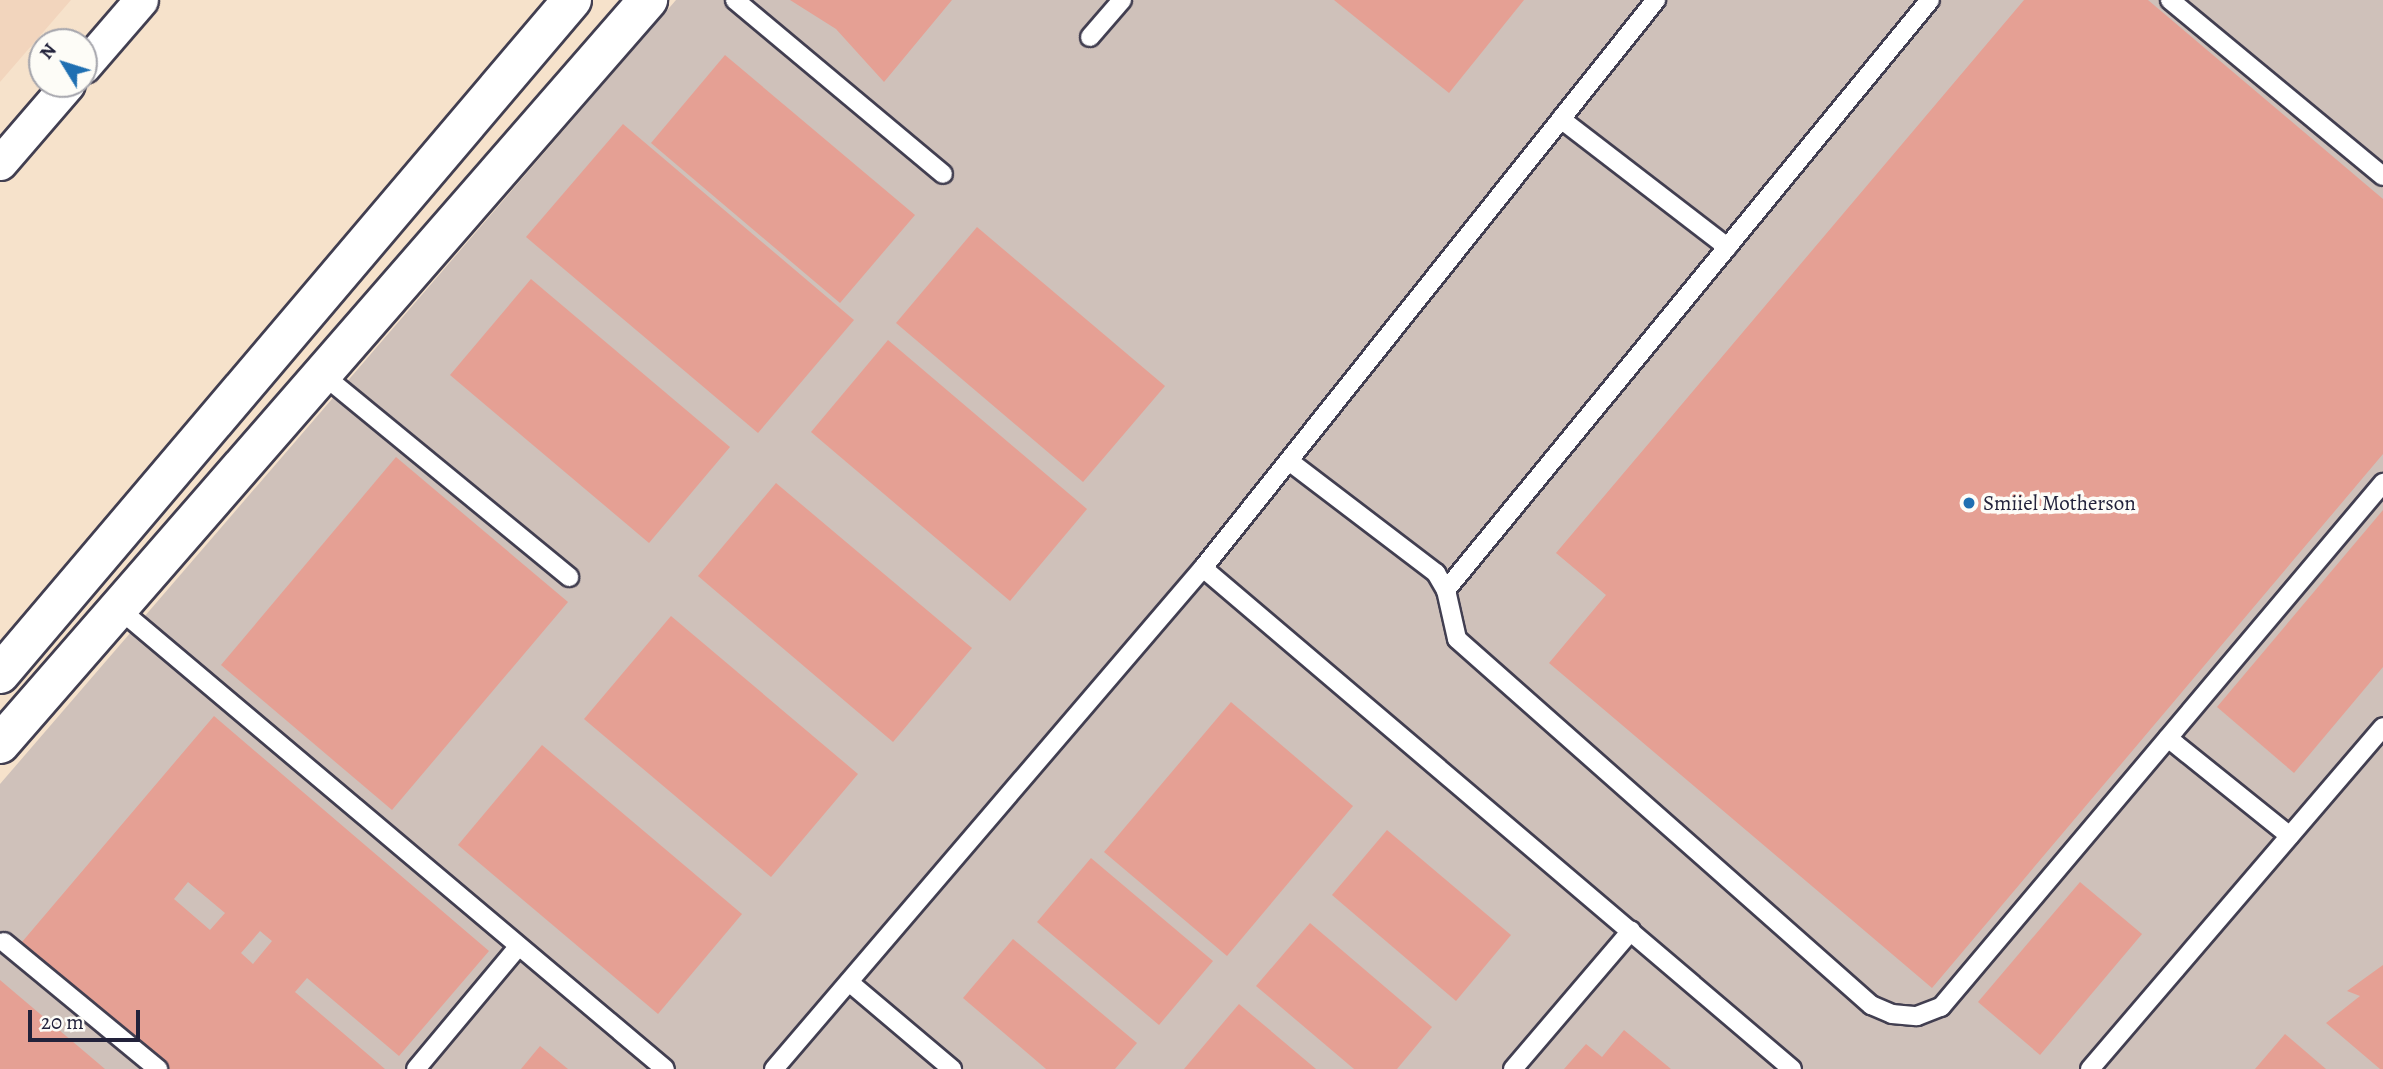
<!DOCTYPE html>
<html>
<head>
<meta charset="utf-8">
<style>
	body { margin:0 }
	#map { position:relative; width:2383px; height:1069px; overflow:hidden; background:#f6e2cb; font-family:Alegreya,serif }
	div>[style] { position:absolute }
	.built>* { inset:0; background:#f2d5bd }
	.industrial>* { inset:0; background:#cfc1ba }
	.building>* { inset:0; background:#e5a094 }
	.roads { filter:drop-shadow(2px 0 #423f51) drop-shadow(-2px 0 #423f51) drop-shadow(0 2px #423f51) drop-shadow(0 -2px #423f51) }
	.service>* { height:18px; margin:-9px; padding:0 9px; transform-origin:9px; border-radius:9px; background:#fff }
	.minor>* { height:33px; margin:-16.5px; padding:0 16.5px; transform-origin:16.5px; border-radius:16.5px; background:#fff }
	.tertiary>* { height:38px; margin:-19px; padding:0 19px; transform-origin:19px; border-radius:19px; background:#fff }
	.dots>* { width:19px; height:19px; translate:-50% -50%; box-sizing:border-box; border:4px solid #fdfcf7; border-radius:50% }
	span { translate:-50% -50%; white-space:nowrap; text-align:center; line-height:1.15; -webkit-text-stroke:7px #fdfcf7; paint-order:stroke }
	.poi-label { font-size:21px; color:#22223b }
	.left { translate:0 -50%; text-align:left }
	.north { position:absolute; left:28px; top:28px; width:70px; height:70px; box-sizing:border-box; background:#fdfcf7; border:2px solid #a5a5ac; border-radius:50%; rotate:308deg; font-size:19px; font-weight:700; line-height:28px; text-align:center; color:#22223b }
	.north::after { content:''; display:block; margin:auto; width:24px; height:32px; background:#1f6fb2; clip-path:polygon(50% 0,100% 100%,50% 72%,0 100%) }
	.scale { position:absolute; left:28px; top:1010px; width:112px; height:32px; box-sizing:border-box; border:4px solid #22223b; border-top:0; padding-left:9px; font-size:21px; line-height:24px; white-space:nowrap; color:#22223b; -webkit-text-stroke:5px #fdfcf7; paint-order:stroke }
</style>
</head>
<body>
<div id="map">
	<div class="built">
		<i style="clip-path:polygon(0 0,71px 0,0 82px)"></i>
	</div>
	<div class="industrial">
		<i style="clip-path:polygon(676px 0,2383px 0,2383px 1069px,0 1069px,0 784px)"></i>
	</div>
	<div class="building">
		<i style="clip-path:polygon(790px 0,952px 0,884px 82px,836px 29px)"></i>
		<i style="clip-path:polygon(1334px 0,1524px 0,1449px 93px)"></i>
		<i style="clip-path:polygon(2024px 0,2148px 0,2383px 199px,2383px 454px,1932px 988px,1549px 663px,1606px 595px,1556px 553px)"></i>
		<i style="clip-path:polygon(725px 55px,915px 215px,840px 303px,651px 143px)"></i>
		<i style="clip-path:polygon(623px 124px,854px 320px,758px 433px,526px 237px)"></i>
		<i style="clip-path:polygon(977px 227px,1165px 386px,1083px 482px,896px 323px)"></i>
		<i style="clip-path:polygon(531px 279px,730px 447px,649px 543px,450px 375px)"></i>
		<i style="clip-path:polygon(888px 340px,1087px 509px,1010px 601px,811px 432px)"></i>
		<i style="clip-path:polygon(396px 457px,568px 602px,392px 810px,221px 665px)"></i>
		<i style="clip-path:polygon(776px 483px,972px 648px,893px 742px,698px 576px)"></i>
		<i style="clip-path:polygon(2383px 510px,2383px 667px,2294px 773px,2217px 707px)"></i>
		<i style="clip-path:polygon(671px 616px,858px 774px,771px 877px,584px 719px)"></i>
		<i style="clip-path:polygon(1231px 702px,1353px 806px,1227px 956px,1104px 852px)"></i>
		<i style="clip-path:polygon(evenodd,214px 716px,489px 951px,399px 1056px,307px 978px,295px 992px,385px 1069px,170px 1069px,22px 942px,214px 716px,188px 882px,225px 913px,210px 930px,174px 899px,188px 882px,214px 716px,260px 931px,272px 941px,253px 964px,241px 953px,260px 931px)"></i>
		<i style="clip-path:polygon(542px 745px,742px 914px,658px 1014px,458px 845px)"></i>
		<i style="clip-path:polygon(1387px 830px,1511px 935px,1456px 1001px,1332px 895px)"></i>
		<i style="clip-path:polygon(1091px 858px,1213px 961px,1159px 1025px,1037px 922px)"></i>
		<i style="clip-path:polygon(2080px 882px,2142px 934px,2040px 1055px,1978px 1002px)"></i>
		<i style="clip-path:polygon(1310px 923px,1432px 1027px,1397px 1069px,1354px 1069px,1256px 986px)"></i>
		<i style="clip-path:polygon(1013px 939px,1137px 1043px,1115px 1069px,1046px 1069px,963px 998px)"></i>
		<i style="clip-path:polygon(2383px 965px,2383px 1069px,2380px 1069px,2326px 1023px,2360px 996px,2347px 991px)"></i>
		<i style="clip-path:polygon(0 980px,105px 1069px,0 1069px)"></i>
		<i style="clip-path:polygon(1239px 1004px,1316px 1069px,1184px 1069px)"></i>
		<i style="clip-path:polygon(1624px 1030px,1671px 1069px,1564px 1069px,1586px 1044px,1602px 1057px)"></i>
		<i style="clip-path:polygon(2285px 1034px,2326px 1069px,2255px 1069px)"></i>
		<i style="clip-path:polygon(540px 1046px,568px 1069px,521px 1069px)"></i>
	</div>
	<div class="roads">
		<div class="service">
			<i style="left:735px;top:0;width:271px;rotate:39.9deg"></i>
			<i style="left:2170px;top:0;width:276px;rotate:39.6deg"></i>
			<i style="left:1090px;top:37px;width:49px;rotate:-49.1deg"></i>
			<i style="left:1561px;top:119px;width:210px;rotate:37.6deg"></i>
			<i style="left:322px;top:374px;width:320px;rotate:39.4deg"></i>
			<i style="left:1289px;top:461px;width:185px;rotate:37.3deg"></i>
			<i style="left:1436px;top:573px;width:20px;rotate:60deg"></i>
			<i style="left:1446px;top:590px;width:50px;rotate:77.3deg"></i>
			<i style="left:1457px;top:639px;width:553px;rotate:41.48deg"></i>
			<i style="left:1871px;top:1005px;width:23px;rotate:23deg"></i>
			<i style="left:1892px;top:1014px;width:25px;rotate:5deg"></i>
			<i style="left:1917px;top:1016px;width:26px;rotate:-21deg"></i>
			<i style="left:1941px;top:1007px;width:686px;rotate:-49.85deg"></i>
			<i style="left:1203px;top:568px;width:773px;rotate:40.38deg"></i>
			<i style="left:1446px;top:590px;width:763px;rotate:-50.64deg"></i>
			<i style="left:118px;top:608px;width:715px;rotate:40.12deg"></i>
			<i style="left:2168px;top:738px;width:156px;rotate:38.8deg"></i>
			<i style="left:4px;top:942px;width:200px;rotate:39.5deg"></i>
			<i style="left:849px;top:982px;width:135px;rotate:40.2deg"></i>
			<i style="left:416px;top:1069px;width:160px;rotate:-50.1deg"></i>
			<i style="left:774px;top:1069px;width:660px;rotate:-49.43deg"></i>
			<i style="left:1203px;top:568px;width:727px;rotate:-51.43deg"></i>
			<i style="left:1513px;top:1069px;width:182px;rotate:-49.5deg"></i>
			<i style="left:2090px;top:1069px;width:450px;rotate:-49.4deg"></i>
		</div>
		<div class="minor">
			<i style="left:84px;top:66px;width:87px;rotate:-49.2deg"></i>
			<i style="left:0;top:163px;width:104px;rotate:-49.3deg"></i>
		</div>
		<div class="tertiary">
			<i style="left:0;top:674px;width:884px;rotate:-49.68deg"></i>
			<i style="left:0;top:744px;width:987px;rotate:-48.95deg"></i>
		</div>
	</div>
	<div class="dots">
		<i style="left:1969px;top:503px;background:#1f6fb2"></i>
	</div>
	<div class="poi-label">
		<span class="left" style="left:1983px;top:503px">Smiiel Motherson</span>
	</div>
	<div class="north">N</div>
	<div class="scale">20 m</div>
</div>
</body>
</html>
